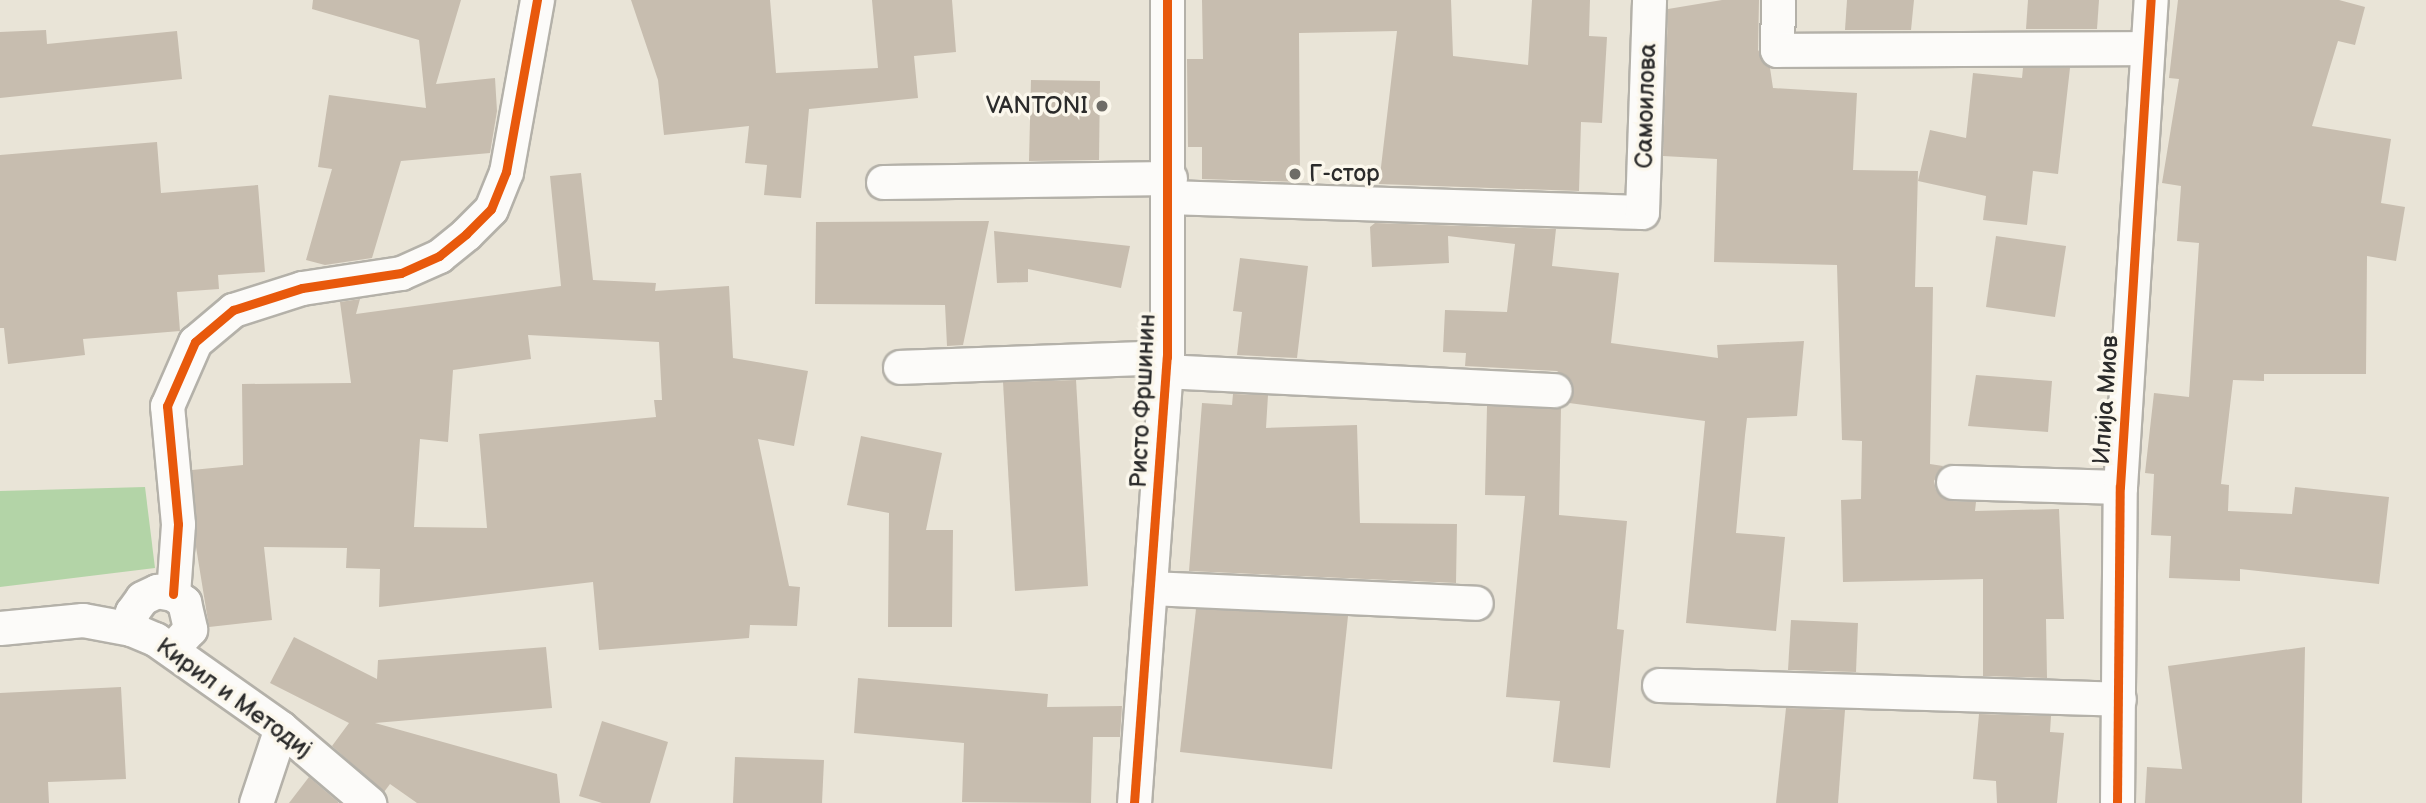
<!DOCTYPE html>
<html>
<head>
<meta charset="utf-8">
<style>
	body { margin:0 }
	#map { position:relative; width:2426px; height:803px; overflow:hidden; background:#e9e4d7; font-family:"Balsamiq Sans",sans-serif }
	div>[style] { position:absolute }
	.green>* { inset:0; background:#b3d4a7 }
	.building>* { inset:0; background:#c7bdaf }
	.roads { filter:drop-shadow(2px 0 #b4b1a9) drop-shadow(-2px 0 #b4b1a9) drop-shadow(0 2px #b4b1a9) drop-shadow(0 -2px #b4b1a9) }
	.minor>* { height:33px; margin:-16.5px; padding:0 16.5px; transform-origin:16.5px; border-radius:16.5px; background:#fcfbf9 }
	.cycleway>* { height:9px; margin:-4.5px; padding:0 4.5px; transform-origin:4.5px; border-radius:4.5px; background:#e8590c }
	.dots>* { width:19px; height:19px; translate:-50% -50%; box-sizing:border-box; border:4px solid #fbf7ec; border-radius:50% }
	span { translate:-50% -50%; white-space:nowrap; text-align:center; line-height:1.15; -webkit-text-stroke:7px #fbf7ec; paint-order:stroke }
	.poi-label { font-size:24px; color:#2b2b2b }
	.right { translate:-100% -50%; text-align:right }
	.left { translate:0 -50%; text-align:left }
	.street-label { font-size:24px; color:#2b2b2b }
</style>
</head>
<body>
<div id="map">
	<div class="green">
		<i style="clip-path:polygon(145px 487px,155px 568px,0 587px,0 491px)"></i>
	</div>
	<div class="building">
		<i style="clip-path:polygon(313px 0,461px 0,436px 84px,495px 78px,497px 111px,490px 153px,401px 161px,372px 258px,325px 265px,306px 260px,332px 169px,318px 167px,329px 95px,426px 108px,419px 40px,312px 9px)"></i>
		<i style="clip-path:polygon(631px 0,770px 0,776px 73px,878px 68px,872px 0,952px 0,956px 52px,914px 56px,918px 98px,809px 109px,801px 198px,764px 195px,767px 165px,745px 163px,749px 126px,664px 135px,658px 80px)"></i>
		<i style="clip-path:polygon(1202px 0,1451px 0,1453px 56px,1528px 65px,1532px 0,1590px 0,1589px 36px,1607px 37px,1602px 123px,1581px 122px,1579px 191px,1379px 184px,1397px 31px,1299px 33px,1300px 182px,1202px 179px,1202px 147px,1188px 147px,1187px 59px,1203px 59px)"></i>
		<i style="clip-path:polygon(1722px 0,1759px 0,1758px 50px,1770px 68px,1773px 88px,1857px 93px,1853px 170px,1918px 171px,1915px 287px,1933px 287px,1930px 464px,1943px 466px,1934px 481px,1936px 490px,1952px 501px,1976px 502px,1975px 511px,2059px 509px,2064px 619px,2046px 619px,2047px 678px,1983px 676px,1983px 579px,1843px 582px,1841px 500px,1861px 499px,1862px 441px,1842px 440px,1837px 265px,1714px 262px,1717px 159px,1663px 156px,1668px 9px)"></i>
		<i style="clip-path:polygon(1847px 0,1914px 0,1911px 30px,1845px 30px)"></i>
		<i style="clip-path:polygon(2028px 0,2099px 0,2097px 29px,2026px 29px)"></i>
		<i style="clip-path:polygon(2178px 0,2339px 0,2365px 7px,2355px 45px,2338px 41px,2312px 126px,2391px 139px,2381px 203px,2405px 207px,2396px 261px,2367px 256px,2366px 374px,2264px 374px,2264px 381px,2233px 380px,2221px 484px,2229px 485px,2228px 511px,2292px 514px,2295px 487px,2389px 497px,2379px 584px,2240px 569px,2240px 581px,2169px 578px,2171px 536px,2151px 535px,2154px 474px,2145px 473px,2154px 393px,2189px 397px,2199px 243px,2177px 241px,2181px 186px,2162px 183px,2179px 79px,2169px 78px)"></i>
		<i style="clip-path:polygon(46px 30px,47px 44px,177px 31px,182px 79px,0 98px,0 32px)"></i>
		<i style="clip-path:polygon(2023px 68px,2070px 68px,2058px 174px,2033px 171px,2027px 225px,1983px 220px,1986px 196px,1918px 181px,1930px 130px,1966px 138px,1973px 73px,2022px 78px)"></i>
		<i style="clip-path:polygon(1031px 80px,1100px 81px,1099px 160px,1029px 161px)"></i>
		<i style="clip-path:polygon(157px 142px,161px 193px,258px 185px,265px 272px,218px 275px,219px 289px,177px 292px,180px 331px,83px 339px,85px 355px,8px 364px,4px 328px,0 328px,0 155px)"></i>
		<i style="clip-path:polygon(evenodd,581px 173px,593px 280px,656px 283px,655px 291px,729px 286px,733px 358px,808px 371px,794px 446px,758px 439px,789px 586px,800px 587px,797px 626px,750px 625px,749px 638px,599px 650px,593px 582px,379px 607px,380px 569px,346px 568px,347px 548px,264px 547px,272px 620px,209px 627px,196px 547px,192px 470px,243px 465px,242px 384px,351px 383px,340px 302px,360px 299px,356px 314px,561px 286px,550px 176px,581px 173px,528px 335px,659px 342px,662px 400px,654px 400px,656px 417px,479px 434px,487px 528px,414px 527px,420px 439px,448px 442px,453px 370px,531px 359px,528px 335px)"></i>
		<i style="clip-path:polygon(989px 221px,963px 345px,947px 346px,945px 305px,815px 304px,816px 222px)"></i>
		<i style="clip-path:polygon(1375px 223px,1556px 229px,1552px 266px,1619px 273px,1611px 343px,1718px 358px,1717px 345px,1804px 341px,1797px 416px,1747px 418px,1745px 435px,1736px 533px,1785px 537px,1776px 631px,1686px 623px,1705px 421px,1569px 403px,1572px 382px,1557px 371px,1465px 366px,1466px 353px,1443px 352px,1445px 310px,1507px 312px,1515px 244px,1448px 236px,1449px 263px,1372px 267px,1370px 227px)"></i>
		<i style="clip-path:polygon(994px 231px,1130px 246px,1121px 288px,1028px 269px,1028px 282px,997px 283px)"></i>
		<i style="clip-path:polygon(1996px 236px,2066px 246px,2055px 317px,1986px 307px)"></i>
		<i style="clip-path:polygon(1240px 258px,1308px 266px,1297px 358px,1237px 355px,1242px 312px,1233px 311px)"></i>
		<i style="clip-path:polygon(1976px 375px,2052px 381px,2048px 432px,1968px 426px)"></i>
		<i style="clip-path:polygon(1076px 380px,1088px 586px,1015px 591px,1003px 382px)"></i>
		<i style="clip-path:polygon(1233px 394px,1268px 395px,1266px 428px,1357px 425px,1360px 523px,1457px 524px,1456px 583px,1189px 571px,1202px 403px,1232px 405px)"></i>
		<i style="clip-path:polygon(1487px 406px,1561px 408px,1559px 515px,1627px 521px,1617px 629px,1624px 630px,1610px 768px,1553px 762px,1560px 701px,1506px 697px,1525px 496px,1485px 495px)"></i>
		<i style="clip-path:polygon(861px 436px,942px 453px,926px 530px,953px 530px,952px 627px,888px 627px,889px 513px,847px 505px)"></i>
		<i style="clip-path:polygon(1196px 609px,1348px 616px,1332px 769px,1180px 752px)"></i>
		<i style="clip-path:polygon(1791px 620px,1858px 623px,1856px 672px,1788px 670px)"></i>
		<i style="clip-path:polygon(294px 637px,377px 679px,378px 660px,546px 647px,552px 708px,375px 723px,557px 774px,560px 803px,417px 803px,390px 784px,384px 792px,332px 746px,349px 723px,270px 683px)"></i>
		<i style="clip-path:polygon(2305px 647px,2302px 803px,2145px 803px,2147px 767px,2182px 769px,2168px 666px)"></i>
		<i style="clip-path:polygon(858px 678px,1048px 694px,1047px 707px,1122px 706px,1120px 737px,1093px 737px,1091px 803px,962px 802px,964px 743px,854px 733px)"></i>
		<i style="clip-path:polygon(121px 687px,126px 779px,48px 782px,49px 803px,0 803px,0 693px)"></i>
		<i style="clip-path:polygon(1786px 708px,1845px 710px,1838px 803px,1776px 803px)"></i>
		<i style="clip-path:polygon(1979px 714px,2051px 716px,2050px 732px,2064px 733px,2057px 803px,1997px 803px,1996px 781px,1973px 779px)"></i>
		<i style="clip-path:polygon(602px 721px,668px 742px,650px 803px,602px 803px,579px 796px)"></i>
		<i style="clip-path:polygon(735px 757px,824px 760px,822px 803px,733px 803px)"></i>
		<i style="clip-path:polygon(309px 777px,338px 802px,338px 803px,289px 803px)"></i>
	</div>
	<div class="roads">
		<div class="minor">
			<i style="left:1778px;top:0;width:50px;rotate:91.1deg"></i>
			<i style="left:1777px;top:50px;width:370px;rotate:-0.3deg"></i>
			<i style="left:883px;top:182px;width:287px;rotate:-0.8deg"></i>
			<i style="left:1168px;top:197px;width:474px;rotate:1.8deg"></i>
			<i style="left:1642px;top:212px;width:212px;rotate:-88.1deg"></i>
			<i style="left:900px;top:367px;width:267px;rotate:-2.1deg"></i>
			<i style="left:1164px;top:371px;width:391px;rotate:2.8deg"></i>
			<i style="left:1953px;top:482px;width:167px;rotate:1.7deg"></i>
			<i style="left:1150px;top:588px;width:326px;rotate:2.6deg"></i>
			<i style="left:173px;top:594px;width:70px;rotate:-85.9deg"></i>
			<i style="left:178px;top:524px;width:119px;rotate:-95.3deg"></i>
			<i style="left:167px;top:406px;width:70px;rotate:-66.4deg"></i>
			<i style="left:195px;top:342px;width:50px;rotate:-40.1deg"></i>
			<i style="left:233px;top:310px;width:72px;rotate:-17.7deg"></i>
			<i style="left:302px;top:288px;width:100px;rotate:-8.6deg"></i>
			<i style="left:401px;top:273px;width:42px;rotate:-24.1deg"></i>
			<i style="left:439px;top:256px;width:35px;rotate:-39deg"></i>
			<i style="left:466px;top:234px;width:35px;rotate:-45deg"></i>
			<i style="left:491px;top:209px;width:40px;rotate:-68deg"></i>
			<i style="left:506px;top:172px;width:175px;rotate:-79.8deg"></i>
			<i style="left:0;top:628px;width:83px;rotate:-5.5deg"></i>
			<i style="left:83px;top:620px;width:49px;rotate:10.6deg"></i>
			<i style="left:131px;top:629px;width:26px;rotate:23deg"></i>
			<i style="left:155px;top:639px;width:154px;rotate:35.2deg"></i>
			<i style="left:281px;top:728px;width:116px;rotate:40.4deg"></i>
			<i style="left:131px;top:629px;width:17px;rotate:-87deg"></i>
			<i style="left:132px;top:612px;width:17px;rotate:-54deg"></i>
			<i style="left:142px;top:598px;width:17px;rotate:-25deg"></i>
			<i style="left:157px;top:591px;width:16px;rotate:11deg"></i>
			<i style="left:173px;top:594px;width:14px;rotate:36deg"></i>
			<i style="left:184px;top:602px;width:28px;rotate:77deg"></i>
			<i style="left:190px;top:629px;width:27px;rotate:132deg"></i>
			<i style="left:1659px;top:685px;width:460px;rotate:1.7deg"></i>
			<i style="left:256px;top:803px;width:79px;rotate:-71.6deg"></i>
			<i style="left:1134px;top:803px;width:447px;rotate:-85.8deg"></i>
			<i style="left:1167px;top:357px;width:357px;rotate:-90deg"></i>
			<i style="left:2117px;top:803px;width:316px;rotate:-89.5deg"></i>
			<i style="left:2120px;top:487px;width:488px;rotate:-86.4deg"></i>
		</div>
	</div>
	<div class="cycleway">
		<i style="left:173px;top:594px;width:70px;rotate:-85.9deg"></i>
		<i style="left:178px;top:524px;width:119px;rotate:-95.3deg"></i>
		<i style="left:167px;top:406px;width:70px;rotate:-66.4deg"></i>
		<i style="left:195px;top:342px;width:50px;rotate:-40.1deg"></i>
		<i style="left:233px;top:310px;width:72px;rotate:-17.7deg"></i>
		<i style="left:302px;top:288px;width:100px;rotate:-8.6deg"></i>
		<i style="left:401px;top:273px;width:42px;rotate:-24.1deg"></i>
		<i style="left:439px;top:256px;width:35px;rotate:-39deg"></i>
		<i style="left:466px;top:234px;width:35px;rotate:-45deg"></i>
		<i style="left:491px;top:209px;width:40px;rotate:-68deg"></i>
		<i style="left:506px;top:172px;width:175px;rotate:-79.8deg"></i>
		<i style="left:1134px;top:803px;width:447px;rotate:-85.8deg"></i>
		<i style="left:1167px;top:357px;width:357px;rotate:-90deg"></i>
		<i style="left:2117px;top:803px;width:316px;rotate:-89.5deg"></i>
		<i style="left:2120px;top:487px;width:488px;rotate:-86.4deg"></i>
	</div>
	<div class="dots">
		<i style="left:1102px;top:106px;background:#6e6c67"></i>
		<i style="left:1295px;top:174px;background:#6e6c67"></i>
	</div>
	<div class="poi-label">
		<span class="right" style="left:1088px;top:106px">VANTONI</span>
		<span class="left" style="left:1309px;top:174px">Г-стор</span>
	</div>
	<div class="street-label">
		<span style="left:1646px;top:106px;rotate:-88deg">Самоилова</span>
		<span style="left:2106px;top:400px;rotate:-86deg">Илија Миов</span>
		<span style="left:1143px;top:401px;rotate:-87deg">Ристо Фршинин</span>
		<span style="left:234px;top:698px;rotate:36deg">Кирил и Методиј</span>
	</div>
</div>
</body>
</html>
